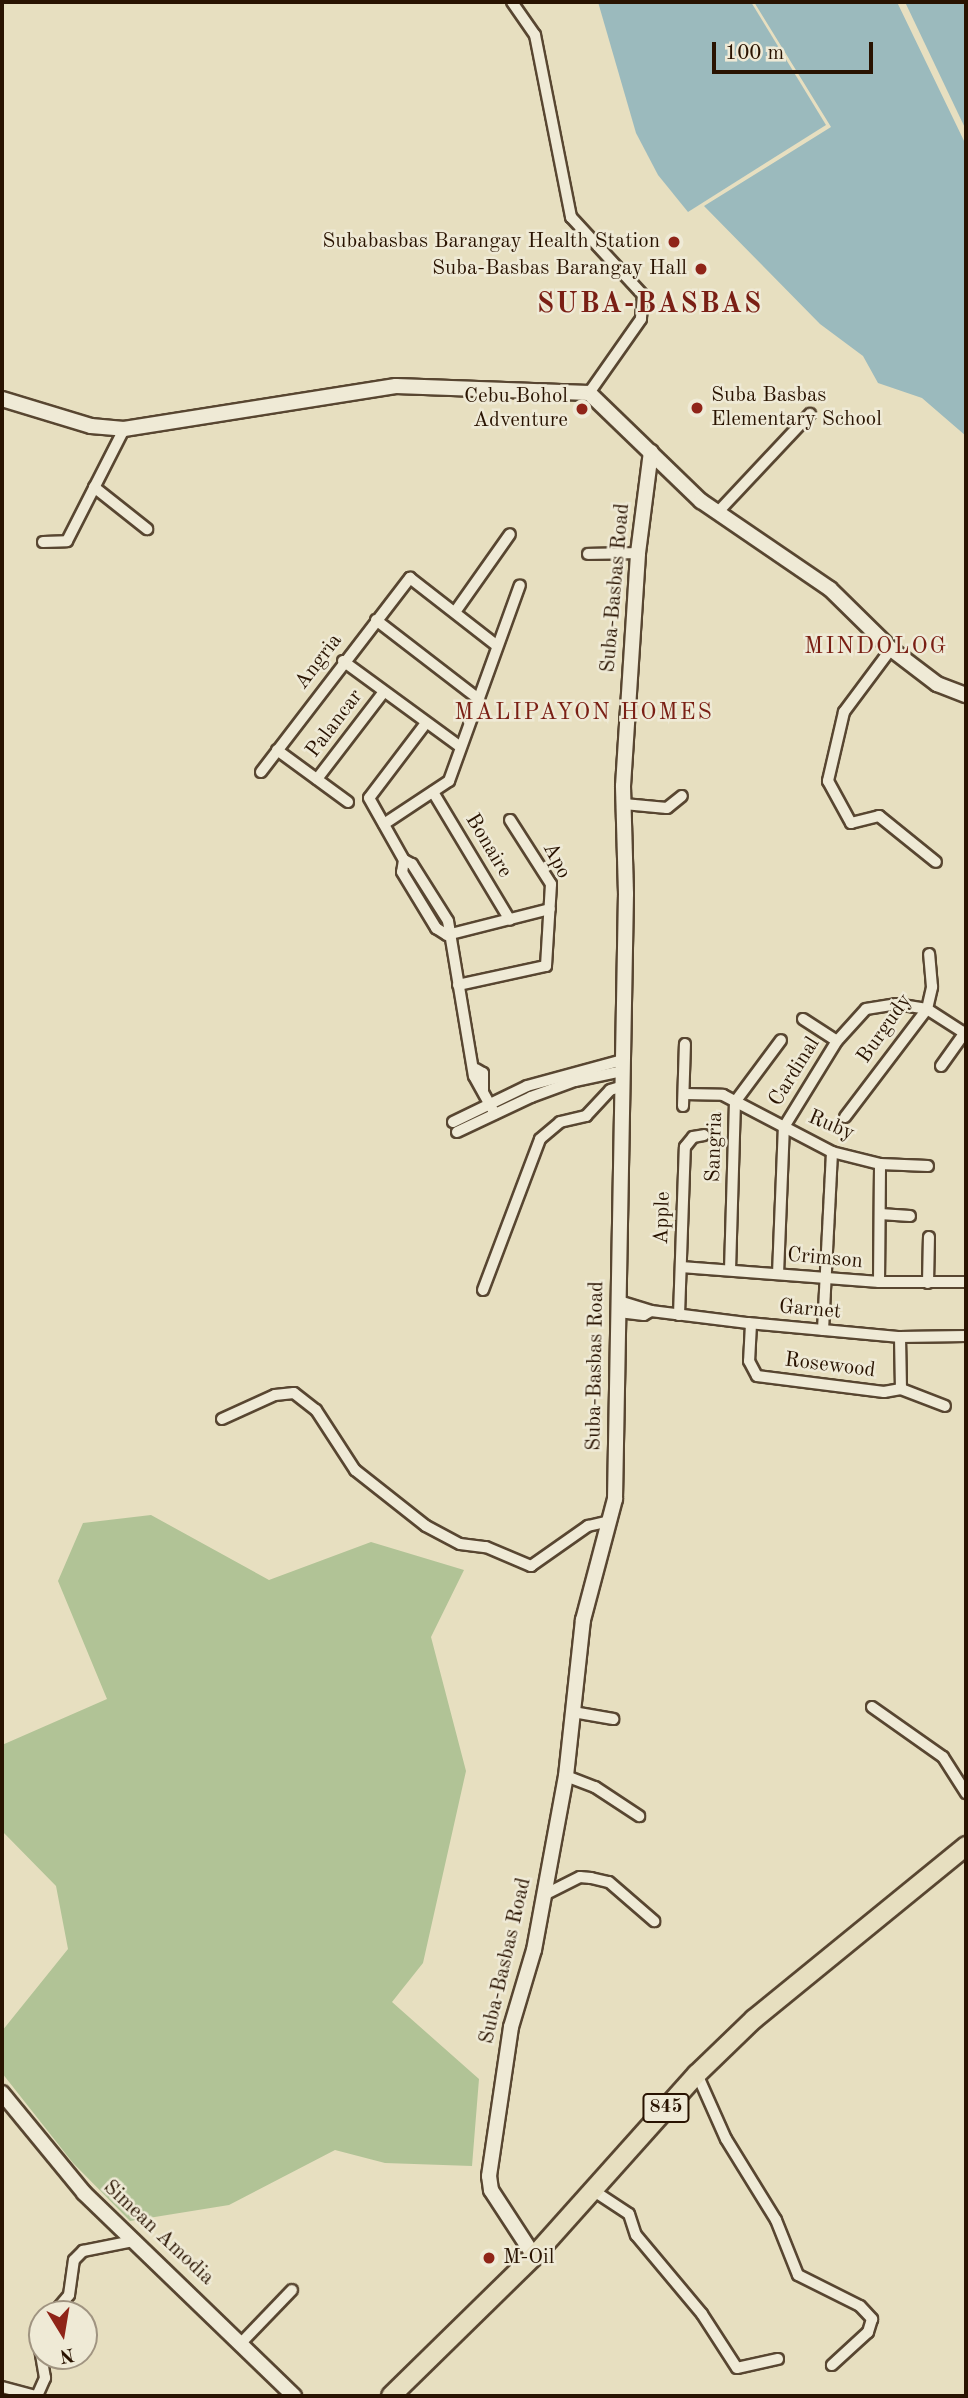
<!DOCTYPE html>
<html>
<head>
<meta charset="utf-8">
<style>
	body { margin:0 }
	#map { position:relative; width:968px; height:2398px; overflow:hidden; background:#e7dfc0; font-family:"Old Standard TT",serif }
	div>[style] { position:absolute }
	.green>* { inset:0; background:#b1c396 }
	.water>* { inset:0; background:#9bbabd }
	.roads { filter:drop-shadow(2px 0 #584631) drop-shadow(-2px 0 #584631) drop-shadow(0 2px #584631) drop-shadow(0 -2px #584631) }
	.minor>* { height:10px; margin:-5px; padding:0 5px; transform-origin:5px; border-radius:5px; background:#efead6 }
	.tertiary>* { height:14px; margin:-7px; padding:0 7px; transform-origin:7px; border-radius:7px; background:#efead6 }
	.primary>* { height:18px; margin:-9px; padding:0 9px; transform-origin:9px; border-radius:9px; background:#e7dfc0 }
	.dots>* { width:19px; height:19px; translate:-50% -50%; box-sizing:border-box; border:4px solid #efead6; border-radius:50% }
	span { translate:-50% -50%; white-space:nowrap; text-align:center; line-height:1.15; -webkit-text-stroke:5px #efead6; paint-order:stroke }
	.shield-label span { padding:2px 5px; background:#efead6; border:2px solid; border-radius:5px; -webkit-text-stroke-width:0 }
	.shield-label { font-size:19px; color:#291301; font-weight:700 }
	.poi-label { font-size:21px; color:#291301 }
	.right { translate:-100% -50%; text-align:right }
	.left { translate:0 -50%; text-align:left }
	.street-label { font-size:21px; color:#291301 }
	.neighbourhood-label { font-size:23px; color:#7a1f14; letter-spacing:2px }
	.district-label { font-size:28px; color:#7a1f14; font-weight:700; letter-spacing:2px }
	.frame { position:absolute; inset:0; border:4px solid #291301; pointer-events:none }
	.north { position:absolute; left:28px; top:2300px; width:70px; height:70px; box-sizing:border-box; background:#efead6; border:2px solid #a09481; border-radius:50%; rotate:169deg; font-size:19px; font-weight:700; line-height:28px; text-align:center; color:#291301 }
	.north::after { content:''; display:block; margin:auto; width:24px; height:32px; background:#8f2418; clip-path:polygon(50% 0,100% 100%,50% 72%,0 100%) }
	.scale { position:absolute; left:712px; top:42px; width:161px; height:32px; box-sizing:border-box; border:4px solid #291301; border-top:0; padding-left:9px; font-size:21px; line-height:24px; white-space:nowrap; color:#291301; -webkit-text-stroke:5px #efead6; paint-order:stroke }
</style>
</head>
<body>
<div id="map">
	<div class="green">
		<i style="clip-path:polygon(151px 1515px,269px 1580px,371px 1542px,464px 1570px,431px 1637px,466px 1771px,423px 1963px,392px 2002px,479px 2079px,472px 2166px,385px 2163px,335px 2150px,229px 2205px,130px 2221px,73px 2163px,2px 2073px,2px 2031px,68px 1949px,56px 1886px,2px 1831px,2px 1745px,107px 1699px,58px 1581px,83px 1523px)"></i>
	</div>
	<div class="water">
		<i style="clip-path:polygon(598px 2px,751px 2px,826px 125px,688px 212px,658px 175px,636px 133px)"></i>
		<i style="clip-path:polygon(754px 2px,897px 2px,966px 145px,966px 436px,922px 398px,878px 383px,863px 356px,820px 324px,704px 206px,831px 127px)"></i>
		<i style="clip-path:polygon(905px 2px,966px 2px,966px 130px)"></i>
	</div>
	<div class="roads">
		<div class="minor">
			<i style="left:512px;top:2px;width:40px;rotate:55.1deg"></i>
			<i style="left:535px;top:35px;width:186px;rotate:78.8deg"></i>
			<i style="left:571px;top:217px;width:106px;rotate:47.3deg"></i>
			<i style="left:643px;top:295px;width:24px;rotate:95deg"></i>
			<i style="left:641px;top:319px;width:90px;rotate:125.1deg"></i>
			<i style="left:94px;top:487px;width:68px;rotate:38.4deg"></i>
			<i style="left:717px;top:513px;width:136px;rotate:-46.8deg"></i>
			<i style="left:43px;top:542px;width:24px;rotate:-2deg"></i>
			<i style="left:67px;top:541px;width:126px;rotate:-63deg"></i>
			<i style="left:588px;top:554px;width:50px;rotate:-1.1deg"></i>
			<i style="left:455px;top:612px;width:95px;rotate:-54.8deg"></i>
			<i style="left:376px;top:620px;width:126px;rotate:37.6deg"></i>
			<i style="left:891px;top:649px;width:79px;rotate:126.7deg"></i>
			<i style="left:844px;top:712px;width:71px;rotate:103.1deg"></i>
			<i style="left:828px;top:781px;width:48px;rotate:61.3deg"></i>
			<i style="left:851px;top:823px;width:29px;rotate:-14deg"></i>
			<i style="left:879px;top:816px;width:73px;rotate:38.9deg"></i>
			<i style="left:343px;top:661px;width:144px;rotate:36.2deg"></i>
			<i style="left:426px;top:723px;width:94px;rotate:127.2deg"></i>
			<i style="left:369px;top:798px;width:71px;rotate:60.6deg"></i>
			<i style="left:404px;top:860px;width:9px;rotate:27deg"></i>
			<i style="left:412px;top:864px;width:67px;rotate:57.7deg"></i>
			<i style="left:448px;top:921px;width:157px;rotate:80.5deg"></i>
			<i style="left:474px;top:1076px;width:43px;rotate:61.1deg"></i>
			<i style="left:277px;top:750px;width:88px;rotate:36.2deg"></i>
			<i style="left:261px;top:772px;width:245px;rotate:-52.5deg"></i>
			<i style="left:410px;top:578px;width:109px;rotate:37.9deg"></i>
			<i style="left:317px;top:779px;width:108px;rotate:-52.5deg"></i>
			<i style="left:433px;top:792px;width:149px;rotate:59deg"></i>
			<i style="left:624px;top:804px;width:43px;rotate:5.3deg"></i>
			<i style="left:667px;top:808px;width:19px;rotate:-39deg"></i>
			<i style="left:384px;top:824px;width:78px;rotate:-33.5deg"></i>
			<i style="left:449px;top:781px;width:208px;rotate:-70.1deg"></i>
			<i style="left:404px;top:860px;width:12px;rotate:99deg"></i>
			<i style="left:402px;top:872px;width:66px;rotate:58.7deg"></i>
			<i style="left:436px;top:928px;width:13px;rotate:32deg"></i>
			<i style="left:447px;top:935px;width:106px;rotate:-14.2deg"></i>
			<i style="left:458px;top:985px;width:90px;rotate:-12.2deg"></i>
			<i style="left:546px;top:966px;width:82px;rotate:-86.5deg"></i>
			<i style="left:551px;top:884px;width:76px;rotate:-122.6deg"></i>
			<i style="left:803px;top:1019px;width:40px;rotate:32.9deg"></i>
			<i style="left:941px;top:1066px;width:43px;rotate:-54.5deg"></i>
			<i style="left:476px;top:1069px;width:8px;rotate:30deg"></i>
			<i style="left:483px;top:1073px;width:18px;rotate:90deg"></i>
			<i style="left:684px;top:1094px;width:39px;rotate:1deg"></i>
			<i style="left:723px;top:1095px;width:123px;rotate:27.6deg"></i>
			<i style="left:832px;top:1152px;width:49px;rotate:14deg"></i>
			<i style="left:880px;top:1164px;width:48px;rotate:2.4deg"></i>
			<i style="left:683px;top:1106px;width:62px;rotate:-88.2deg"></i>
			<i style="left:845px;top:1117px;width:136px;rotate:-52.8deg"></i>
			<i style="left:927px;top:1009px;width:23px;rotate:-77deg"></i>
			<i style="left:932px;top:987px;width:33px;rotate:-95deg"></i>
			<i style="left:453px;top:1122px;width:82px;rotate:-25.9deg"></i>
			<i style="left:527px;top:1086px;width:99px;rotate:-15.2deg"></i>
			<i style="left:457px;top:1132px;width:82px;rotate:-25.3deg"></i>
			<i style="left:531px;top:1097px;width:47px;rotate:-20deg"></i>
			<i style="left:575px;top:1081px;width:49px;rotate:-11.8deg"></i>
			<i style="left:880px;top:1214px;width:30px;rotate:4deg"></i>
			<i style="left:681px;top:1267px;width:199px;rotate:4.3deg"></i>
			<i style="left:879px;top:1282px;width:87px"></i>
			<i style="left:730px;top:1270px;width:168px;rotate:-88.3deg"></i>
			<i style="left:735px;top:1102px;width:77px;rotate:-53.4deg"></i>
			<i style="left:778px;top:1274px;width:147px;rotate:-87.7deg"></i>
			<i style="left:784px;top:1127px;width:101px;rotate:-58.4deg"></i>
			<i style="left:837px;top:1041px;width:43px;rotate:-47.8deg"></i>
			<i style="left:866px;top:1009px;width:30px;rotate:-9deg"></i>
			<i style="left:896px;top:1004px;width:31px;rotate:9deg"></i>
			<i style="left:927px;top:1009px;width:46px;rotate:32.7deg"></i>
			<i style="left:879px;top:1282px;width:118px;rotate:-89.5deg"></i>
			<i style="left:928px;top:1283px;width:46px;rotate:-88.8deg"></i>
			<i style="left:483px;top:1290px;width:161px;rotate:-69.3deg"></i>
			<i style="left:540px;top:1139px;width:26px;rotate:-40deg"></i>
			<i style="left:560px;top:1122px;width:27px;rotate:-13deg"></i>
			<i style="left:586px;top:1116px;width:35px;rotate:-47deg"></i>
			<i style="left:610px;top:1090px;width:14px;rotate:-17deg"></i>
			<i style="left:619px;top:1301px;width:34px;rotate:17deg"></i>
			<i style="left:651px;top:1311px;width:98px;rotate:7.1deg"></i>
			<i style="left:748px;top:1323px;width:153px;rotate:5.3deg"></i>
			<i style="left:900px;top:1337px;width:66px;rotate:-0.9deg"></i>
			<i style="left:619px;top:1312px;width:25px;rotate:7deg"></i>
			<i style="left:644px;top:1315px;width:8px;rotate:-30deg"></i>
			<i style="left:679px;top:1315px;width:168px;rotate:-88deg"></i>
			<i style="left:685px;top:1147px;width:13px;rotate:-51deg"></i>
			<i style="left:693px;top:1137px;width:11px;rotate:-10deg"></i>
			<i style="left:751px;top:1324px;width:37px;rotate:93deg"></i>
			<i style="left:749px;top:1361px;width:17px;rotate:62deg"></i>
			<i style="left:757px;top:1376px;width:128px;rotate:7.2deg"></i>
			<i style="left:884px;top:1392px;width:17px;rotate:-10deg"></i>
			<i style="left:901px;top:1389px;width:47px;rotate:21.1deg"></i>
			<i style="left:823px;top:1330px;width:178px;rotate:-87.1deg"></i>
			<i style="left:900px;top:1337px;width:52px;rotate:88.9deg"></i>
			<i style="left:222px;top:1419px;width:58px;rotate:-24.4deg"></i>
			<i style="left:275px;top:1395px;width:19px;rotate:-6deg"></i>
			<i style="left:294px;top:1393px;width:28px;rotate:38deg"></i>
			<i style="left:316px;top:1410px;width:72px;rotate:57deg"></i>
			<i style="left:355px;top:1470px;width:90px;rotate:38.3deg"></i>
			<i style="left:426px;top:1526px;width:38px;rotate:28deg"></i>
			<i style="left:460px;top:1544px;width:26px;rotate:7deg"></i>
			<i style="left:486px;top:1547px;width:49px;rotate:22.9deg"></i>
			<i style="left:531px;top:1566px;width:70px;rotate:-35.1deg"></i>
			<i style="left:588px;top:1526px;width:22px;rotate:-13deg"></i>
			<i style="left:872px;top:1707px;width:87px;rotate:35.2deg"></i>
			<i style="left:943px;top:1757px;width:43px;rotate:57.4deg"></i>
			<i style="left:573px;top:1712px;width:41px;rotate:9.9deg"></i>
			<i style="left:566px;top:1776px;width:31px;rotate:21deg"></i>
			<i style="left:595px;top:1787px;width:53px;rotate:33.4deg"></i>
			<i style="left:544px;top:1895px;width:40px;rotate:-26.6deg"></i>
			<i style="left:580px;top:1877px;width:11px;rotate:5deg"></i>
			<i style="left:591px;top:1878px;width:18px;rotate:13deg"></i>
			<i style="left:609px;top:1882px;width:60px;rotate:40.9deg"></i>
			<i style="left:697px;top:2074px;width:71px;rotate:66deg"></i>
			<i style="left:726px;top:2139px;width:95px;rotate:58.3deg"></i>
			<i style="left:776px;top:2220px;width:59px;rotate:68.2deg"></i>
			<i style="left:798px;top:2275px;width:69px;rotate:26.6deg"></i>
			<i style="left:860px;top:2306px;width:18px;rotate:47deg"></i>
			<i style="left:872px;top:2319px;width:14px;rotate:107deg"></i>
			<i style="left:868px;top:2332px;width:49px;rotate:137.5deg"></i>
			<i style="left:591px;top:2189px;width:45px;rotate:33.3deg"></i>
			<i style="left:629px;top:2214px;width:22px;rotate:72deg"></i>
			<i style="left:636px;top:2235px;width:103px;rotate:50.1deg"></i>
			<i style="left:702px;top:2314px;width:64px;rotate:57.1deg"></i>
			<i style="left:737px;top:2368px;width:42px;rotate:-12.4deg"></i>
			<i style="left:53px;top:2314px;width:25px;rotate:-50deg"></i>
			<i style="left:69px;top:2295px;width:35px;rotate:-82deg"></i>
			<i style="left:74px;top:2260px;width:13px;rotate:-45deg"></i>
			<i style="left:83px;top:2251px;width:51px;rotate:-11.3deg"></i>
			<i style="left:242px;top:2342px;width:72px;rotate:-46.1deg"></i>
			<i style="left:2px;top:2387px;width:35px;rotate:15deg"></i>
			<i style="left:37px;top:2396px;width:20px;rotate:-66deg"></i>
			<i style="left:45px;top:2378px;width:42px;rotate:-99.7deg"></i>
			<i style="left:38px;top:2337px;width:11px;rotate:-68deg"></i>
		</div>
		<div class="tertiary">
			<i style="left:2px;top:399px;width:93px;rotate:16.9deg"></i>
			<i style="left:91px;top:426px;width:33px;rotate:5deg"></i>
			<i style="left:124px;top:429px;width:275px;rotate:-9deg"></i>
			<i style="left:396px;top:386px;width:193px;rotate:2.1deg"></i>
			<i style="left:589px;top:393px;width:156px;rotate:44deg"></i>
			<i style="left:701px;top:501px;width:156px;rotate:34.3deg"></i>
			<i style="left:830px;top:589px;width:86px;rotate:44.5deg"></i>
			<i style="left:891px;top:649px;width:58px;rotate:37.3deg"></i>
			<i style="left:937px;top:684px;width:31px;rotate:21deg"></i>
			<i style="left:2px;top:2093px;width:129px;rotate:50.6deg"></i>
			<i style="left:84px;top:2193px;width:292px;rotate:44deg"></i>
			<i style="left:534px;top:2256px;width:79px;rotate:-123.1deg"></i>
			<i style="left:491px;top:2190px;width:14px;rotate:-98deg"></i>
			<i style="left:489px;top:2176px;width:151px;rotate:-81.6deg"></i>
			<i style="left:511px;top:2027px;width:80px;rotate:-73.4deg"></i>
			<i style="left:534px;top:1950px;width:177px;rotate:-79.6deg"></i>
			<i style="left:566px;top:1776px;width:157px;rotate:-83.8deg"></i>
			<i style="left:583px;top:1620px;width:125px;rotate:-75.2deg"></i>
			<i style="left:615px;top:1499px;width:605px;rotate:-88.96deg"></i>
			<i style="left:626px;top:894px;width:108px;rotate:-91.6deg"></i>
			<i style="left:623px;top:786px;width:233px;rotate:-86.3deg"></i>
			<i style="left:638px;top:553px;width:102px;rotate:-82.7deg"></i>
		</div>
		<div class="primary">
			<i style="left:391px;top:2396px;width:200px;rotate:-44.4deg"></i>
			<i style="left:534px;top:2256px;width:244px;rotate:-48.2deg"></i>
			<i style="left:697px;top:2074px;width:79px;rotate:-44deg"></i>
			<i style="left:754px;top:2019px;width:274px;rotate:-39.2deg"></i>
		</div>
	</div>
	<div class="dots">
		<i style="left:674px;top:242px;background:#8f2418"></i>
		<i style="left:701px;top:269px;background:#8f2418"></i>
		<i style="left:697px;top:408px;background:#8f2418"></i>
		<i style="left:582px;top:409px;background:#8f2418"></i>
		<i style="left:489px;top:2258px;background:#8f2418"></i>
	</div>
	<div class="shield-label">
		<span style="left:666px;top:2108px">845</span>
	</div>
	<div class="poi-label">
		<span class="right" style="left:660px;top:242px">Subabasbas Barangay Health Station</span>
		<span class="right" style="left:687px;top:269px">Suba-Basbas Barangay Hall</span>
		<span class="left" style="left:711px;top:408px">Suba Basbas<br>Elementary School</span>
		<span class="right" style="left:568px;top:409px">Cebu Bohol<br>Adventure</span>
		<span class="left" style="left:503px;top:2258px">M-Oil</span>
	</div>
	<div class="street-label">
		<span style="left:616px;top:588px;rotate:-85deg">Suba-Basbas Road</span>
		<span style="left:319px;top:662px;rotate:-53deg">Angria</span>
		<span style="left:335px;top:724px;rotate:-53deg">Palancar</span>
		<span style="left:488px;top:846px;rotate:59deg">Bonaire</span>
		<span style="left:556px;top:861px;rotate:62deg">Apo</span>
		<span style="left:885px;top:1029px;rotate:-55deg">Burgudy</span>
		<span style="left:795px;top:1072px;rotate:-58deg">Cardinal</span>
		<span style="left:831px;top:1126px;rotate:23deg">Ruby</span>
		<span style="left:715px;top:1147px;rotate:-88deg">Sangria</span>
		<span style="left:663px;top:1218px;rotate:-88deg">Apple</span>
		<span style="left:825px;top:1259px;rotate:5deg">Crimson</span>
		<span style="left:810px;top:1310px;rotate:5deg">Garnet</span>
		<span style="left:596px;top:1366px;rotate:-89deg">Suba-Basbas Road</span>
		<span style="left:830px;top:1366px;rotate:7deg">Rosewood</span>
		<span style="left:506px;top:1961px;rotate:-77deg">Suba-Basbas Road</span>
		<span style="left:158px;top:2233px;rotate:43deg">Simean Amodia</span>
	</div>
	<div class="neighbourhood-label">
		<span style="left:876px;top:647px">MINDOLOG</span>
		<span style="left:584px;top:713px">MALIPAYON HOMES</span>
	</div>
	<div class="district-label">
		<span style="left:650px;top:305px">SUBA-BASBAS</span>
	</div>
	<div class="frame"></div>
	<div class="north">N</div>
	<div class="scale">100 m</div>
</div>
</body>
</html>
